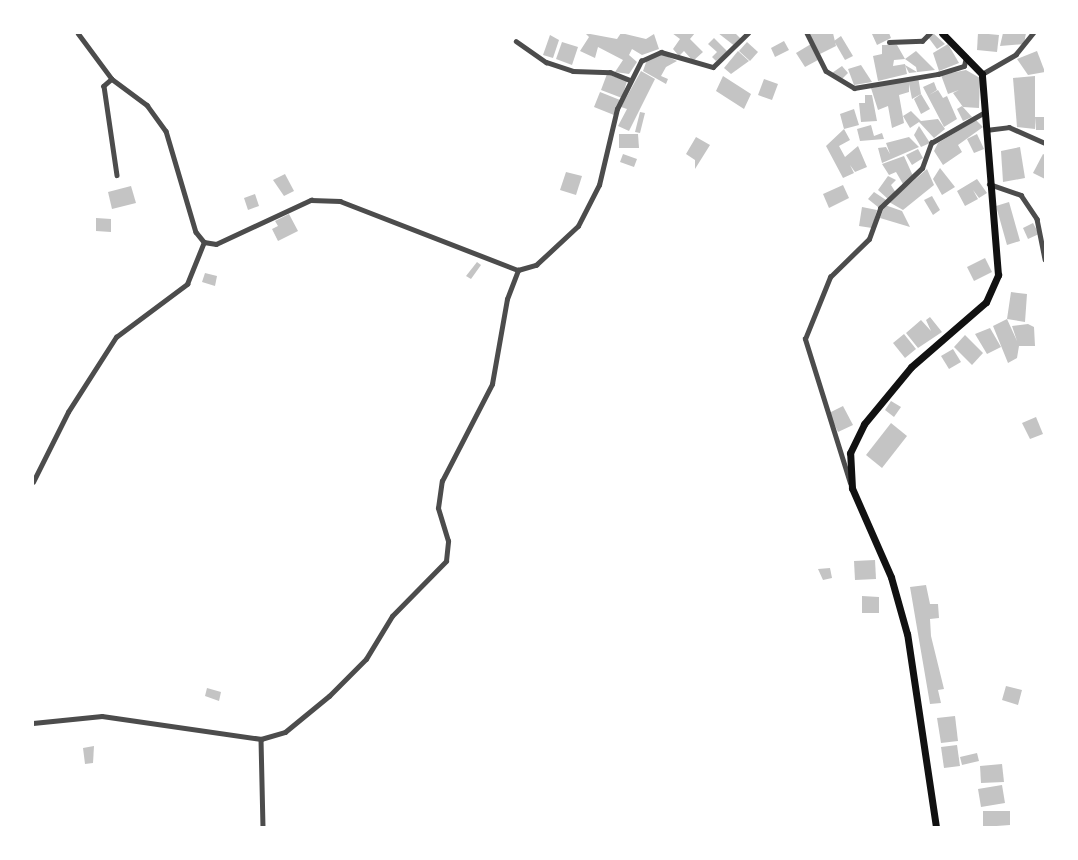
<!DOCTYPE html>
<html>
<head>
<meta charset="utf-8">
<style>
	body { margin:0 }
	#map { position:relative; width:1078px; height:860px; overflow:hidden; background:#fff; font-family:Inter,sans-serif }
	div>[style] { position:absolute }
	.building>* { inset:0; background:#c4c4c4 }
	.minor>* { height:4.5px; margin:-2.25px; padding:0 2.25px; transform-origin:2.25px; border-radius:2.25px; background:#4c4c4c }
	.secondary>* { height:7px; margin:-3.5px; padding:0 3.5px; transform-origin:3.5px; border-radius:3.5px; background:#111 }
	span { translate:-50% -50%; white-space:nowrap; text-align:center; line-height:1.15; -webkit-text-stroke:4.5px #fff; paint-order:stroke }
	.frame { position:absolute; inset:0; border:34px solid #fff; pointer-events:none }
</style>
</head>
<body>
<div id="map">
	<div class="building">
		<i style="clip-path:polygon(585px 33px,617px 39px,621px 33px,646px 39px,654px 34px,659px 49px,642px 55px,632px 49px,629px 55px,637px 62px,629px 74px,615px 72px,623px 60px,598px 47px,595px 58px,580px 51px,589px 37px)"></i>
		<i style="clip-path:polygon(672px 33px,695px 33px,690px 39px,703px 52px,693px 61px,684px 51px,679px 56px,673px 49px,680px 39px)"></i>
		<i style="clip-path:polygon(718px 33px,735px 33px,741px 39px,736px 47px)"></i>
		<i style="clip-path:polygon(809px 33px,833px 33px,836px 46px,820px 54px)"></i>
		<i style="clip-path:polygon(863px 33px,889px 33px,891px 38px,877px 45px,872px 34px)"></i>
		<i style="clip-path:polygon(933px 33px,945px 44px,937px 49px,928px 37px)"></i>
		<i style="clip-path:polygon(978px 33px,999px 35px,997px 52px,977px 50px)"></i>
		<i style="clip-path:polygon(1003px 33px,1026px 33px,1024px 44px,1000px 46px)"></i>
		<i style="clip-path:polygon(550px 35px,559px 40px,553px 58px,543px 55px)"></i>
		<i style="clip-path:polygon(841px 36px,853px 56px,845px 60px,834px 41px)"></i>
		<i style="clip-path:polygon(714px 38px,728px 52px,716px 61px,712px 57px,717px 52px,708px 44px)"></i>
		<i style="clip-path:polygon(784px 41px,789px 50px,775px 57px,771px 48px)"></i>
		<i style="clip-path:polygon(562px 42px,578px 47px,572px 65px,556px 59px)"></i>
		<i style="clip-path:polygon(747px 42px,758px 52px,750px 61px,739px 51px)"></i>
		<i style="clip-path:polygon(811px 44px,818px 60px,805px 67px,796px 53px)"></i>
		<i style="clip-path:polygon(948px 44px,959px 63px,939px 71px,933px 53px)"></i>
		<i style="clip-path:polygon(882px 45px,897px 45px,905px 59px,916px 51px,935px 70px,909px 73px,905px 65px,917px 72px,916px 67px,905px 59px,894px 60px,893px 66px,905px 64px,907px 74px,878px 81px,873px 56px,882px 54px)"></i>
		<i style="clip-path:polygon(738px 51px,749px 61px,731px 74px,724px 68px)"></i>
		<i style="clip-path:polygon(1037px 51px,1045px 72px,1028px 75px,1017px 59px)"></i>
		<i style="clip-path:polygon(662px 54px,677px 61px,666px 67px,661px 76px,668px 79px,666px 84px,643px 71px,648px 57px)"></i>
		<i style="clip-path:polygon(861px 65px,872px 82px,854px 85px,848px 69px)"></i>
		<i style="clip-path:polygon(842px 66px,848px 73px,841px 80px,832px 73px)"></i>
		<i style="clip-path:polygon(966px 70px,980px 78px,979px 108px,963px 107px,953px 93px,959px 90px,948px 94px,941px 75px)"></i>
		<i style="clip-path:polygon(641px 71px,655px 79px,629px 131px,618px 126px,627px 109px,621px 107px)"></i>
		<i style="clip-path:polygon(607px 74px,627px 81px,622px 98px,601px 90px)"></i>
		<i style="clip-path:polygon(723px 76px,751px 94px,744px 109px,716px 91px)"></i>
		<i style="clip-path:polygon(1035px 76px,1035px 129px,1017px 127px,1013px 78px)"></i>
		<i style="clip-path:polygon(918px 77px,921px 94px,912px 99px,909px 84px,909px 92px,899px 95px,904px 123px,892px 128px,888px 106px,878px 110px,871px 88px)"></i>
		<i style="clip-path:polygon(764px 79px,778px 84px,772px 100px,758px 95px)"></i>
		<i style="clip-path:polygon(934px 82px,937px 90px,929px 95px,938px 90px,943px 98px,947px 96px,957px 119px,944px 127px,923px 87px)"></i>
		<i style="clip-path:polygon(600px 92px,620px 100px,614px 115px,594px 107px)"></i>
		<i style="clip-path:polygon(921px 94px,930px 109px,921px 114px,914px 99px)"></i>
		<i style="clip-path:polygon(865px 95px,872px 95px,877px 121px,861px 122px,859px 103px,865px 103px)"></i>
		<i style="clip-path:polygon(962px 106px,972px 117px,963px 121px,957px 109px)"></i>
		<i style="clip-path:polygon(854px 109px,859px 125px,844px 129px,840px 114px)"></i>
		<i style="clip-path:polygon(911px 111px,921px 121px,938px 119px,945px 129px,934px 138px,919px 122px,910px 128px,903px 116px)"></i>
		<i style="clip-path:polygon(640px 112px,645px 113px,640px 133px,635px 132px)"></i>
		<i style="clip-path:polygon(1035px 117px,1045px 117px,1045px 130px,1036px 130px)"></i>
		<i style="clip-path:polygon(976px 120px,983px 127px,958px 145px,962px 152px,943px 165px,934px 151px,938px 143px)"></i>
		<i style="clip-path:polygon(871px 125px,874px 136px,882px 133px,884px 139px,860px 141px,857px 129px)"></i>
		<i style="clip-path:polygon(919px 126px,930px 143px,921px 147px,914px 135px)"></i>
		<i style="clip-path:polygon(844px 129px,850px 140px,839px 146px,845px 157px,858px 146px,867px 167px,855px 172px,850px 165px,854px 173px,843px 178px,826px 146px)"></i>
		<i style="clip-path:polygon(619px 134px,638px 134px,639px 148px,619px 148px)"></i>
		<i style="clip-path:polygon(977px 134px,984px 149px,974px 153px,967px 139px)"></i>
		<i style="clip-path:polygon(696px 137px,710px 145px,695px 169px,695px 160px,686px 154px)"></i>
		<i style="clip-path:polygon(909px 137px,919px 147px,882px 163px,878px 148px,886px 147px,890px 154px,886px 143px)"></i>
		<i style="clip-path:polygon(1020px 147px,1025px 178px,1003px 182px,1001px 151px)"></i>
		<i style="clip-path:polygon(918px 149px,923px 158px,912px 165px,906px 155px)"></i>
		<i style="clip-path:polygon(623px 154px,637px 159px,634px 167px,620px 162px)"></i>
		<i style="clip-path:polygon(1043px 154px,1045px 155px,1045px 179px,1033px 173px)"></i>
		<i style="clip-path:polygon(904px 156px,913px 176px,903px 184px,896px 172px,889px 175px,882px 164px)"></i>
		<i style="clip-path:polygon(940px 168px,955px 187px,942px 195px,933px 179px)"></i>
		<i style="clip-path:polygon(927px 169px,934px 185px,903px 210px,889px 202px)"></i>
		<i style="clip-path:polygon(566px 172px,582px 176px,576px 195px,560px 190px)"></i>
		<i style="clip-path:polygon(285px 174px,294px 191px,284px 196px,273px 180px)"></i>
		<i style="clip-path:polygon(888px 176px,896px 180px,891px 185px,896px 193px,888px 199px,878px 190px)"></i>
		<i style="clip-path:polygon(977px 179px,987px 193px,979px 198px,973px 190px,978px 199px,965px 206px,957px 191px)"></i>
		<i style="clip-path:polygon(843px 185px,849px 198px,829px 208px,823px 194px)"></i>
		<i style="clip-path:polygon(131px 186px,136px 203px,112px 209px,108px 192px)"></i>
		<i style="clip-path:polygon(874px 192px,886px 200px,878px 207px,868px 199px)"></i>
		<i style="clip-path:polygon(255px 194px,259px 206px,248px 210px,244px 198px)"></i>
		<i style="clip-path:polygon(932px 196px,940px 210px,933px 215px,924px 200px)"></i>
		<i style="clip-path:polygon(1009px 202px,1020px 241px,1007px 245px,996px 206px)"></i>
		<i style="clip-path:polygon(885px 205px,902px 211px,910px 227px,880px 218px)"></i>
		<i style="clip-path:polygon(862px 207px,877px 210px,872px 228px,859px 226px)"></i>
		<i style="clip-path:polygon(289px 214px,298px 231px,278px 241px,272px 229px,278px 226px,275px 221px)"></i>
		<i style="clip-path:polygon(96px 218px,111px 219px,111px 232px,96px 231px)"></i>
		<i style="clip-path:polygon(1033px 223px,1039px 234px,1028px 239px,1023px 228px)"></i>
		<i style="clip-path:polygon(985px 258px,992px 272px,974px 281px,967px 267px)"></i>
		<i style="clip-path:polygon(477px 262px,481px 265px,471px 279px,466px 276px)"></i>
		<i style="clip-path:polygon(205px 273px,217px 276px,215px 286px,202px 282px)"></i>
		<i style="clip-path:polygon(1011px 292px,1027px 294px,1025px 322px,1007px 319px,1017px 341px,1012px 326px,1028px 324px,1034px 327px,1035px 346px,1019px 346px,1017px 358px,1008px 363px,993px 326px,1007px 319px)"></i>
		<i style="clip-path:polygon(930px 317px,942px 332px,918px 348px,906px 333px,921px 320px,931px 331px,926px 320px)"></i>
		<i style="clip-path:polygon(990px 328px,1001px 347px,987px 354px,975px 334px)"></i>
		<i style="clip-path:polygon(904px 334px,916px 349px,905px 358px,893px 343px)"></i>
		<i style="clip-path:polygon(965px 335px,983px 353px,972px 365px,954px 347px)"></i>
		<i style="clip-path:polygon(953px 349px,961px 362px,949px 369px,941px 356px)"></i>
		<i style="clip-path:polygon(891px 401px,901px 407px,894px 417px,885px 410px)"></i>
		<i style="clip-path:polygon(843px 406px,853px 425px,838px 432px,829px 413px)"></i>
		<i style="clip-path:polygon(1036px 417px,1043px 434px,1030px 439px,1022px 423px)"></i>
		<i style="clip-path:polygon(891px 423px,907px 436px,882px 468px,866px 455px)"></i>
		<i style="clip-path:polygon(875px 560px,876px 579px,855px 580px,854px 561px)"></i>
		<i style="clip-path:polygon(830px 568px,832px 578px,823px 580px,818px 569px)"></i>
		<i style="clip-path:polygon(926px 585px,930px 604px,938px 604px,939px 618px,930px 619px,931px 636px,944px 689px,938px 690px,941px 703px,930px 704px,910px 587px)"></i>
		<i style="clip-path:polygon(862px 596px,879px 597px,879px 613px,862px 613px)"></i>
		<i style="clip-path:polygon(1006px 686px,1022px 690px,1018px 705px,1002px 700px)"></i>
		<i style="clip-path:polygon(207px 688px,221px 692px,219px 701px,205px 696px)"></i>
		<i style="clip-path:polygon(955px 716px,958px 741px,941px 743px,937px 718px)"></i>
		<i style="clip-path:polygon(957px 745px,960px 766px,944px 768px,941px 747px)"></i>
		<i style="clip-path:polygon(94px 746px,93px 763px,85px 764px,83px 748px)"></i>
		<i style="clip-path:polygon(977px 753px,979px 761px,962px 765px,960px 757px)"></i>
		<i style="clip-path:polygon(1002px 764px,1004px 782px,981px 783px,980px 766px)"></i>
		<i style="clip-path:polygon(1002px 785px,1005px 803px,981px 807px,978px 789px)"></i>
		<i style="clip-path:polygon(983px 811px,1010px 811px,1010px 825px,983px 827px)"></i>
	</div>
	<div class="minor">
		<i style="left:78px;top:33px;width:57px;rotate:53.5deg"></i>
		<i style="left:112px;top:79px;width:44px;rotate:36.6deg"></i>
		<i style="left:147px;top:105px;width:32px;rotate:54deg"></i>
		<i style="left:166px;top:131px;width:105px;rotate:73.5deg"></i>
		<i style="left:196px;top:232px;width:13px;rotate:51deg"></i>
		<i style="left:204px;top:242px;width:12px;rotate:9deg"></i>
		<i style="left:216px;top:244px;width:105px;rotate:-24.9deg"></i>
		<i style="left:311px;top:200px;width:29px;rotate:2deg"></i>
		<i style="left:340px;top:201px;width:191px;rotate:21.2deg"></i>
		<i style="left:518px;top:270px;width:19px;rotate:-16deg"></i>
		<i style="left:536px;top:265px;width:57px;rotate:-42.9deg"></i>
		<i style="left:578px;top:226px;width:46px;rotate:-62.9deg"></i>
		<i style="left:599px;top:185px;width:78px;rotate:-76.7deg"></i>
		<i style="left:617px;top:109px;width:54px;rotate:-63.4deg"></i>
		<i style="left:641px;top:61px;width:22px;rotate:-24deg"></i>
		<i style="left:661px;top:52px;width:54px;rotate:16.1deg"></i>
		<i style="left:713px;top:67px;width:49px;rotate:-44.2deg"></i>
		<i style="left:807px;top:33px;width:42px;rotate:63.4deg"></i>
		<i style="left:826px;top:71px;width:33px;rotate:31deg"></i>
		<i style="left:854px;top:88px;width:85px;rotate:-9.5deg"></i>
		<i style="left:938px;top:74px;width:27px;rotate:-17deg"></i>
		<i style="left:964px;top:66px;width:9px;rotate:-77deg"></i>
		<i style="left:516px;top:41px;width:37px;rotate:35deg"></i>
		<i style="left:546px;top:62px;width:28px;rotate:18deg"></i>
		<i style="left:573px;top:71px;width:37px;rotate:2deg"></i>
		<i style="left:610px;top:72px;width:22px;rotate:22deg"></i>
		<i style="left:889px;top:42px;width:33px;rotate:-2deg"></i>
		<i style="left:922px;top:41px;width:11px;rotate:-45deg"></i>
		<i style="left:982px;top:74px;width:39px;rotate:-30deg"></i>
		<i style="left:1016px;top:54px;width:27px;rotate:-51deg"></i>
		<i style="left:112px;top:79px;width:11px;rotate:139deg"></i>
		<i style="left:104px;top:86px;width:90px;rotate:81.7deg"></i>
		<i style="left:986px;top:130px;width:23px;rotate:-7deg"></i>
		<i style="left:1009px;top:127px;width:39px;rotate:24deg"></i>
		<i style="left:989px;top:184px;width:34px;rotate:19deg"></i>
		<i style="left:1021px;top:195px;width:29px;rotate:56deg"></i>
		<i style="left:1037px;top:219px;width:41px;rotate:78.7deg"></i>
		<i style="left:33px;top:482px;width:78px;rotate:-63.4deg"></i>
		<i style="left:68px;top:412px;width:89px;rotate:-57.4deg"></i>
		<i style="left:116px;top:337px;width:89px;rotate:-36.7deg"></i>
		<i style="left:187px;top:284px;width:45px;rotate:-68deg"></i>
		<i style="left:850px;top:483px;width:151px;rotate:-107.4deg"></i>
		<i style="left:805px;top:339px;width:67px;rotate:-68deg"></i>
		<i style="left:830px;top:277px;width:54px;rotate:-44.3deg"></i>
		<i style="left:869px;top:239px;width:33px;rotate:-70deg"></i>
		<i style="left:880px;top:208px;width:58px;rotate:-43.6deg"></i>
		<i style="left:922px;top:168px;width:27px;rotate:-70deg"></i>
		<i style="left:931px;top:143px;width:62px;rotate:-29.9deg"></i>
		<i style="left:33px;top:723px;width:69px;rotate:-5.8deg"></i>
		<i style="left:102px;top:716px;width:161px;rotate:8.2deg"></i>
		<i style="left:261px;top:739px;width:88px;rotate:88.7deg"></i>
		<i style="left:261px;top:739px;width:25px;rotate:-16deg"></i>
		<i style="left:285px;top:732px;width:57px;rotate:-39.3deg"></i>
		<i style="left:329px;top:696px;width:52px;rotate:-45deg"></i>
		<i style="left:366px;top:659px;width:50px;rotate:-58.8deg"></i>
		<i style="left:392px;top:616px;width:77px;rotate:-45.5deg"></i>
		<i style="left:446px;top:561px;width:20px;rotate:-84deg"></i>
		<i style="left:448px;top:541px;width:34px;rotate:-107deg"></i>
		<i style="left:438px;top:508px;width:27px;rotate:-82deg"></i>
		<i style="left:442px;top:481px;width:109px;rotate:-62.7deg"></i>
		<i style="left:492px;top:384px;width:86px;rotate:-80deg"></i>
		<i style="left:507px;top:299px;width:31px;rotate:-69deg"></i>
	</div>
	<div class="secondary">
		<i style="left:936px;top:827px;width:195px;rotate:-98.5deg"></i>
		<i style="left:907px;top:634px;width:59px;rotate:-105.7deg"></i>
		<i style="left:891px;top:577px;width:97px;rotate:-113.7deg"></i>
		<i style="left:852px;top:488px;width:35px;rotate:-93deg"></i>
		<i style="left:850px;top:453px;width:32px;rotate:-64deg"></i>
		<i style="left:864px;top:424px;width:74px;rotate:-50.5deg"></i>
		<i style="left:911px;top:367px;width:99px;rotate:-40.9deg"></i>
		<i style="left:986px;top:302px;width:30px;rotate:-66deg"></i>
		<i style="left:998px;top:275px;width:202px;rotate:-94.6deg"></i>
		<i style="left:982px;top:74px;width:57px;rotate:-134.3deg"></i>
	</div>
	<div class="frame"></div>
</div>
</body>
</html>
